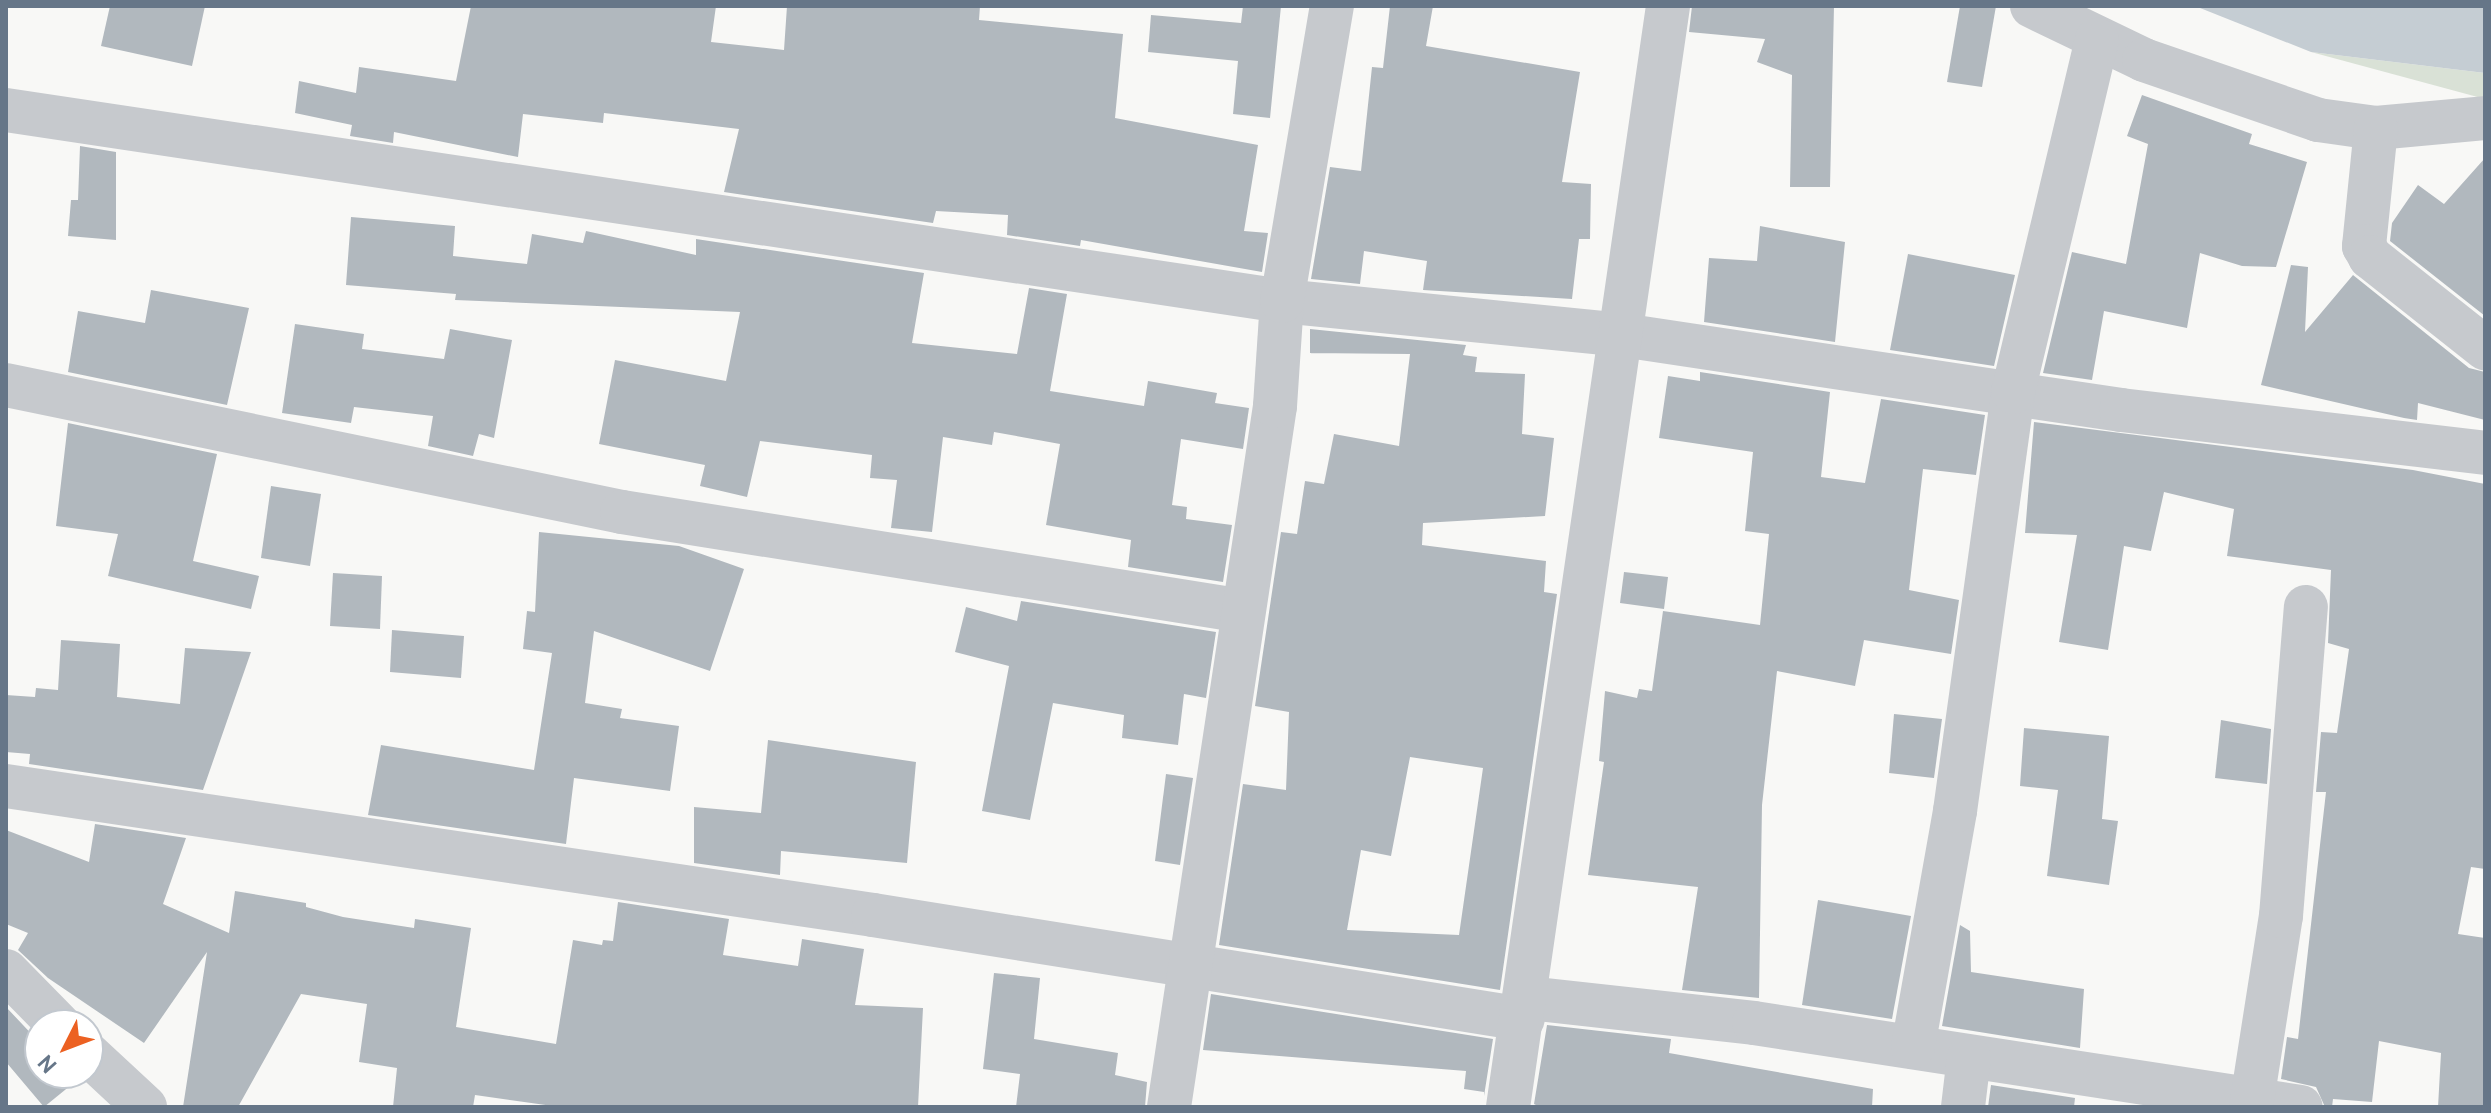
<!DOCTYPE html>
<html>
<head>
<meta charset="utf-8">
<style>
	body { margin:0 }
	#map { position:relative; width:2491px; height:1113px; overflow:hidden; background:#f8f8f6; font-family:Cabin,sans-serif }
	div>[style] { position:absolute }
	.green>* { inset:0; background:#d9e1d6 }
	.water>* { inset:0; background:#c5cdd3 }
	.building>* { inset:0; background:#b1b8be }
	.minor>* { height:44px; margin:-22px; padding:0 22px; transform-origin:22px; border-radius:22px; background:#c6c9cd }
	span { translate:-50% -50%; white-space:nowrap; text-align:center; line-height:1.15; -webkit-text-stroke:8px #fff; paint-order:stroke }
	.frame { position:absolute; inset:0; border:8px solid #667688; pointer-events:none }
	.north { position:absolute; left:24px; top:1009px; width:80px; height:80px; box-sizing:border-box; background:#fff; border:2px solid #c2c8cf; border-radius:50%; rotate:228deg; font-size:22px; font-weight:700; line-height:32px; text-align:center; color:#667688 }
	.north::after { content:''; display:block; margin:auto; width:28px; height:36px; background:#ec6122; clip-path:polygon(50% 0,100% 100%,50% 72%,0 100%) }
</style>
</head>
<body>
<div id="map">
	<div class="green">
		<i style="clip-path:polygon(2311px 52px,2485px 73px,2485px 99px)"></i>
	</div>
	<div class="water">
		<i style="clip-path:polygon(2195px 6px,2485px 6px,2485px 73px,2311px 52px)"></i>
	</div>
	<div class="building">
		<i style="clip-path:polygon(110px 6px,205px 6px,192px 66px,101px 46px)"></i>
		<i style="clip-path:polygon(471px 6px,716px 6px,711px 42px,784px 50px,787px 6px,980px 6px,979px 20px,1123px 34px,1115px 118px,1258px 145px,1244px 231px,1268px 233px,1262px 272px,1081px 240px,1080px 246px,1007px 235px,1008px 215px,936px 211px,933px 223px,724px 192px,739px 129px,604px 113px,603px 123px,523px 114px,518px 157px,394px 132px,393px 143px,350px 136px,352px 125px,295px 113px,299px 81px,356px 93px,359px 67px,456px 81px)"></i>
		<i style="clip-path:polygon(1243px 6px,1281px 6px,1270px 118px,1233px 114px,1238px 61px,1148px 52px,1151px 15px,1241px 23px)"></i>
		<i style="clip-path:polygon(1390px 6px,1433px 6px,1426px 46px,1580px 72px,1562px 182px,1591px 184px,1590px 239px,1579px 239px,1572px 299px,1423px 290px,1427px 261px,1364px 251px,1360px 284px,1311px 279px,1330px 167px,1361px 171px,1372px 67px,1383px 68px)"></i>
		<i style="clip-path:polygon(1692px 6px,1834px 6px,1830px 187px,1790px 187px,1792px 75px,1757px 62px,1765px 39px,1689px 32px)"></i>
		<i style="clip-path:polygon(1960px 6px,1996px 6px,1982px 87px,1947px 82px)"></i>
		<i style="clip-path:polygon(2142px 95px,2252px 134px,2249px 144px,2307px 162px,2276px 267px,2242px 266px,2200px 253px,2187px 328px,2104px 311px,2092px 380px,2043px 373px,2072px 252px,2126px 264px,2148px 144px,2127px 136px)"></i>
		<i style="clip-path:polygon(80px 146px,116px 152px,116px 240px,68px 236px,71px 200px,78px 200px)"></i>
		<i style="clip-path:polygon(2485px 158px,2485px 316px,2390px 241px,2392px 223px,2418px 185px,2444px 204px)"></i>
		<i style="clip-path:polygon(351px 217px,455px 226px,453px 256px,527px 264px,532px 234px,583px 243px,586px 231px,696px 255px,696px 239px,924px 273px,912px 343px,1017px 354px,1029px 288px,1067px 294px,1050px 391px,1144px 406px,1148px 381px,1217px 393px,1215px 403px,1249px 408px,1243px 449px,1181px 439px,1172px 505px,1187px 507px,1186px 519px,1232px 525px,1223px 582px,1128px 567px,1131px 540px,1046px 525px,1060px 444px,994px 432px,992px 445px,943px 437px,932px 532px,891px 528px,897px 480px,870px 478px,872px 455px,760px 441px,747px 497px,700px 486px,705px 465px,599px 444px,615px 360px,726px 381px,740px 312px,455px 300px,456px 294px,346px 285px)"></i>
		<i style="clip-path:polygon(1760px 226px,1845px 242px,1835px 342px,1704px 322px,1709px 258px,1757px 261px)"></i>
		<i style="clip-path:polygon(1908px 254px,2015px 275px,1994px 366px,1890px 350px)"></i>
		<i style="clip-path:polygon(2291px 265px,2308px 267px,2305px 332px,2353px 275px,2469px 368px,2485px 372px,2485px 420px,2418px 403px,2417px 420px,2404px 418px,2261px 385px)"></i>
		<i style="clip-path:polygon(151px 290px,249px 308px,227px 405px,68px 372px,78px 311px,145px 323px)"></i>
		<i style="clip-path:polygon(295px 324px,364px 334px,362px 349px,444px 359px,450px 329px,512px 340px,494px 438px,479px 434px,473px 456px,428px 446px,433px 416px,354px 407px,351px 423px,282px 413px)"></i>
		<i style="clip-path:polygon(evenodd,1310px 329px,1466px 345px,1463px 355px,1477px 357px,1475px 372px,1525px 374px,1522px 434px,1554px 438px,1545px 516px,1423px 523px,1422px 545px,1546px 561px,1544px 592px,1557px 594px,1500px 990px,1219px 945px,1243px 784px,1286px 790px,1289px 712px,1255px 706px,1281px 532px,1297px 534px,1305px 481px,1324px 484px,1334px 434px,1399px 446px,1410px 354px,1310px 353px,1310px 329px,1410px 757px,1483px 768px,1459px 935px,1347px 930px,1361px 850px,1391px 856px,1410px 757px)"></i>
		<i style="clip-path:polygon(1700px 372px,1830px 392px,1821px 477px,1865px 483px,1881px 399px,1985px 415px,1976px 475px,1923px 469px,1909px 590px,1959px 600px,1951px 654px,1864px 640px,1855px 686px,1777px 671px,1762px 805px,1759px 998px,1682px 990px,1698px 887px,1588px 875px,1604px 762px,1599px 761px,1605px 691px,1637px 698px,1639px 689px,1652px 691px,1663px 611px,1760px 625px,1769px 534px,1745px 531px,1753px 452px,1659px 438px,1668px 376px,1700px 381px)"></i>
		<i style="clip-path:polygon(2034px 422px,2413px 470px,2485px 484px,2485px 869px,2471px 867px,2458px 934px,2485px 938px,2485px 1107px,2438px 1107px,2441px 1053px,2379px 1041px,2372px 1102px,2333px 1099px,2332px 1107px,2325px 1107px,2316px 1087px,2281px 1079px,2287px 1037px,2298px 1039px,2326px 792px,2316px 792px,2321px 732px,2337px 733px,2349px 649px,2328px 643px,2331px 570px,2227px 556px,2234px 509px,2164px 492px,2151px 551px,2124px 546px,2108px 650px,2059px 642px,2077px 535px,2025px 533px)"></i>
		<i style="clip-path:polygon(68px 423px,217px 454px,193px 561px,259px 576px,251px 609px,108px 576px,118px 534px,56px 526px)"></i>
		<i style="clip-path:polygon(271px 486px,321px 494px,310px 566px,261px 558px)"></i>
		<i style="clip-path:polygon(539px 532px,679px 546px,744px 569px,710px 671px,594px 631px,585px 703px,622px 709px,620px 718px,679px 726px,670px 791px,574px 778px,566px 844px,368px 815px,381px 745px,534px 770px,552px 653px,523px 649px,527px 611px,535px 612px)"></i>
		<i style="clip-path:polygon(1624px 572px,1668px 577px,1664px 609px,1620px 603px)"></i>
		<i style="clip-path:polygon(333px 573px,382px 576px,380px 629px,330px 626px)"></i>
		<i style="clip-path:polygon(1021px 601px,1216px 632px,1206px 698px,1184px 694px,1178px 745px,1122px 738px,1124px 715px,1053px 703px,1030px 820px,982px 811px,1009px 666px,955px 652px,966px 607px,1017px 621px)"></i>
		<i style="clip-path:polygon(392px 630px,464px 636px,461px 678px,390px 672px)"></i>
		<i style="clip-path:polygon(61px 640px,120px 644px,117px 697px,180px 704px,185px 648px,251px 652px,203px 790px,29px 764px,30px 754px,6px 752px,6px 695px,35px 697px,36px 688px,58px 690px)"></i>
		<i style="clip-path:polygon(1894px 714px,1942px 719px,1934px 778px,1889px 773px)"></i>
		<i style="clip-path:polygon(2221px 720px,2271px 729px,2267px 784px,2215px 778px)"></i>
		<i style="clip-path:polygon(2024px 728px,2109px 736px,2102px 819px,2118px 821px,2109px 885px,2047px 876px,2058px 790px,2020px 786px)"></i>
		<i style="clip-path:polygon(768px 740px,916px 762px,907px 863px,781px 851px,780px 875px,694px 863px,694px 807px,761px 813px)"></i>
		<i style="clip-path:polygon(1166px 774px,1193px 778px,1180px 865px,1155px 861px)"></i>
		<i style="clip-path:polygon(95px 824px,186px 838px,163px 904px,229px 933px,235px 891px,306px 903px,306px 907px,343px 917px,414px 928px,415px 919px,471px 928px,456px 1027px,556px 1044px,573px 940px,602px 945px,603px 940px,613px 941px,618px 902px,729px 919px,723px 955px,798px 966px,802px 939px,864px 949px,855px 1005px,923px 1008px,918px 1107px,560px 1107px,475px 1095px,473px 1107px,393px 1107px,397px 1068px,359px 1062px,367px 1004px,301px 994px,238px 1107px,183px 1107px,207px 952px,144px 1043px,48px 978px,18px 950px,28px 933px,6px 924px,6px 830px,89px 862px)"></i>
		<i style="clip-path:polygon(1818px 900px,1911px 916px,1892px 1019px,1802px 1005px)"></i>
		<i style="clip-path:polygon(1960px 925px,1970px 931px,1971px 972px,2084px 989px,2080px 1048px,1942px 1026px)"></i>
		<i style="clip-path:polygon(994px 973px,1040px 978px,1034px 1039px,1118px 1053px,1115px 1075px,1147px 1082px,1145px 1107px,1016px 1107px,1020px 1074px,983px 1069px)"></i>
		<i style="clip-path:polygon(1211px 994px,1493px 1039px,1484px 1096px,1484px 1092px,1464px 1089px,1466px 1071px,1203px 1050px)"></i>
		<i style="clip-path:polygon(6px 1007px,40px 1043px,40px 1073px,68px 1073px,76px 1081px,44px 1107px,6px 1062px)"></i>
		<i style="clip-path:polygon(1547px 1025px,1671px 1039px,1669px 1053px,1873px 1089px,1872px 1107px,1540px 1107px,1534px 1104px)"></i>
		<i style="clip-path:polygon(1991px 1085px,2075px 1098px,2074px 1107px,1988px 1107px)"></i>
	</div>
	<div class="minor">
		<i style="left:2032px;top:6px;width:124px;rotate:25.7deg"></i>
		<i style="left:2144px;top:60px;width:184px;rotate:19deg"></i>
		<i style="left:2318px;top:120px;width:59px;rotate:7.9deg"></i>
		<i style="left:2376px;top:128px;width:109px;rotate:-5.2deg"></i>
		<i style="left:6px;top:110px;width:1290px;rotate:8.51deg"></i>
		<i style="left:1282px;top:301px;width:342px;rotate:5.7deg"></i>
		<i style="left:1622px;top:335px;width:505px;rotate:8.55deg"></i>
		<i style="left:2121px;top:410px;width:367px;rotate:6.7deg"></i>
		<i style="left:2376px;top:128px;width:119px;rotate:95.8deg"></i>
		<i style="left:2364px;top:246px;width:13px;rotate:61deg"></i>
		<i style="left:2370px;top:257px;width:147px;rotate:38.4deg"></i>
		<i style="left:6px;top:385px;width:629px;rotate:11.65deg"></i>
		<i style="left:622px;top:512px;width:629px;rotate:9.06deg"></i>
		<i style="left:6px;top:786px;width:877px;rotate:8.46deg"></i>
		<i style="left:873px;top:915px;width:658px;rotate:9.09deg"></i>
		<i style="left:6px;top:971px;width:76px;rotate:45.5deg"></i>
		<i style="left:1528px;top:998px;width:227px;rotate:6.3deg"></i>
		<i style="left:1754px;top:1023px;width:553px;rotate:8.73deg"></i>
		<i style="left:1913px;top:1047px;width:240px;rotate:-79.9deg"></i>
		<i style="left:1955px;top:811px;width:423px;rotate:-82.1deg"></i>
		<i style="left:2013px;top:392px;width:362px;rotate:-76.6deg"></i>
		<i style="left:88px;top:1054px;width:78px;rotate:42.9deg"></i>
		<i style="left:1169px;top:1107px;width:709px;rotate:-81.4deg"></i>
		<i style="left:1275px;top:406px;width:105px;rotate:-86.2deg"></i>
		<i style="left:1282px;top:301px;width:299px;rotate:-80.4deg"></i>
		<i style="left:1508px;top:1107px;width:1113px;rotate:-81.73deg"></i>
		<i style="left:1963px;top:1107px;width:50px;rotate:-83.2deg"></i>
		<i style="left:2251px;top:1107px;width:193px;rotate:-81.1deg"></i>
		<i style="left:2281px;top:916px;width:310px;rotate:-85.4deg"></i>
	</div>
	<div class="frame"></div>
	<div class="north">N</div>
</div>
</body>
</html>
